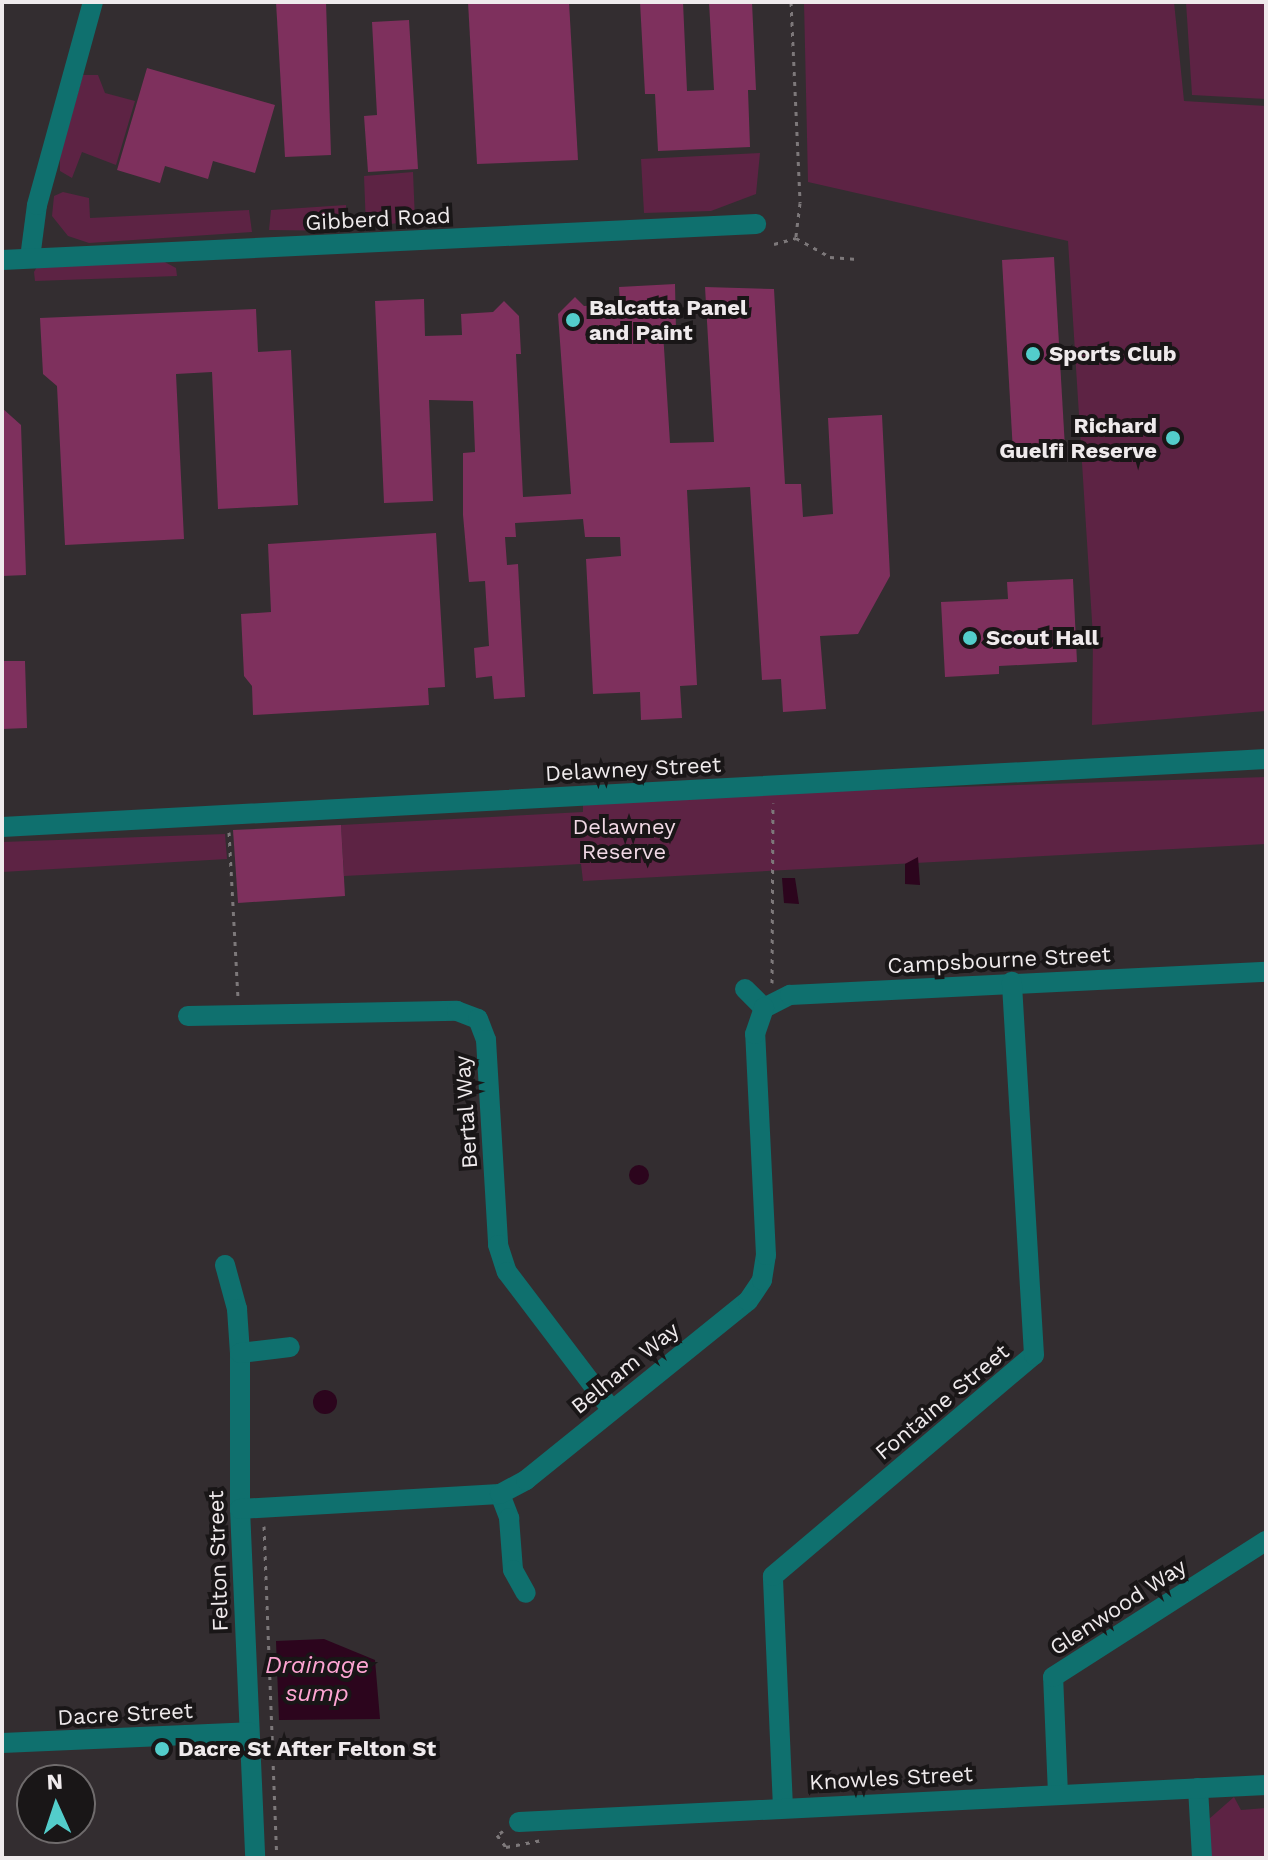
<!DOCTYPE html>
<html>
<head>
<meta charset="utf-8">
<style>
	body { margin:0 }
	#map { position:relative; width:1268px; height:1860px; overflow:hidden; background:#332d30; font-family:"Work Sans",sans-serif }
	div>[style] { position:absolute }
	.green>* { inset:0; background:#5d2344 }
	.water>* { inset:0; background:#2c051d }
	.round { border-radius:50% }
	.building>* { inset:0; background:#7e305d }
	.path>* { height:3px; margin-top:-1.5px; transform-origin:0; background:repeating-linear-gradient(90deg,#7d787a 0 4px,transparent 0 10px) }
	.minor>* { height:20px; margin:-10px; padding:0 10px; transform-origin:10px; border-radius:10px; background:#0f706e }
	.tertiary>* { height:20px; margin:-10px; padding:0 10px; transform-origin:10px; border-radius:10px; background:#0f706e }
	.dots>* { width:22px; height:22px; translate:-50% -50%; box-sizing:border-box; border:4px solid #191617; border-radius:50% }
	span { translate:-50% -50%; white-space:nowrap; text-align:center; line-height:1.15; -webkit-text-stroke:8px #191617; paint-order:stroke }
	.street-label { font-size:22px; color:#efeaec }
	.poi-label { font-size:22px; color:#efeaec; font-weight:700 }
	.left { translate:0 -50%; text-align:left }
	.right { translate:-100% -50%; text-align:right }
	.park-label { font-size:22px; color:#f1d9e5 }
	.water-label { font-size:24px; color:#fea5d3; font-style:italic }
	.frame { position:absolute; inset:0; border:4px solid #efeaec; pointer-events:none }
	.north { position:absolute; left:16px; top:1764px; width:80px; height:80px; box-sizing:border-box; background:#191617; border:2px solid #6f6b6c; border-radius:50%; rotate:357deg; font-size:22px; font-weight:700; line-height:32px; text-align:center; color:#efeaec }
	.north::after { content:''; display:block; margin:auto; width:28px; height:36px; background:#53cdcb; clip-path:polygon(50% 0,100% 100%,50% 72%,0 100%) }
</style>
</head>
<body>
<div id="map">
	<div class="green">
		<i style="clip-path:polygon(804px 2px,1174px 2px,1184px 101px,1266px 106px,1266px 711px,1092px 725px,1093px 637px,1068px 241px,808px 182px)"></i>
		<i style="clip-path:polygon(1186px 2px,1266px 2px,1266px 99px,1192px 95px)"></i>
		<i style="clip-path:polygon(83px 75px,98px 75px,105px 93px,135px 101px,116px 165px,82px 152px,72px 178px,60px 171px,60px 155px)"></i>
		<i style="clip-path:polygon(760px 153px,756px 194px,711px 211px,644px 213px,641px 159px)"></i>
		<i style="clip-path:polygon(413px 172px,415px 221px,366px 227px,364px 176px)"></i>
		<i style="clip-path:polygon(63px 192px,89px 198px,90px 218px,249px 210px,252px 232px,89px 243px,68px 236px,52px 216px,54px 196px)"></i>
		<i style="clip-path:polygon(346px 205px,346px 231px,269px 230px,271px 210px)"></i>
		<i style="clip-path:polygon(161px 260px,176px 268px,177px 276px,35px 281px,34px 272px,38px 265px)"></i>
		<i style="clip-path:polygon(1266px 777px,1266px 844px,583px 881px,581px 864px,344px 876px,341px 825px,583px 812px,583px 799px)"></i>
		<i style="clip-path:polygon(225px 834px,227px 859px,2px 872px,2px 842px)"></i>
		<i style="clip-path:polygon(1234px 1797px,1241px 1810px,1266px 1808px,1266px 1858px,1211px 1858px,1209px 1819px)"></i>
	</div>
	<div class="water">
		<i style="clip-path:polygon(918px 857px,920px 885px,905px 884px,905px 864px)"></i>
		<i style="clip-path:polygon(782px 878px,795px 878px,799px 904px,784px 903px)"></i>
		<i class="round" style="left:629px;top:1165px;width:20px;height:20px"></i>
		<i class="round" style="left:313px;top:1390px;width:24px;height:24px"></i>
		<i style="clip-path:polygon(324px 1639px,375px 1660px,380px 1719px,279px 1720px,276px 1641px)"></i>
	</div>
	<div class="building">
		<i style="clip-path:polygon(276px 2px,326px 2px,331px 155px,285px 157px)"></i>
		<i style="clip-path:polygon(468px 2px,569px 2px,578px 160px,477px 164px)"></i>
		<i style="clip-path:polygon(640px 2px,683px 2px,687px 91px,714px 90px,709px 2px,752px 2px,756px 90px,748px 90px,750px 147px,658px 151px,655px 94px,645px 94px)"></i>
		<i style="clip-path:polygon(409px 20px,418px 169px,368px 172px,364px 116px,377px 115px,372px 22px)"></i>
		<i style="clip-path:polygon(147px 68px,275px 105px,255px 173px,213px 161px,208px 179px,165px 166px,160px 183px,117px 170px)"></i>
		<i style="clip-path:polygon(1054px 257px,1065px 448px,1013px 452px,1002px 260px)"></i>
		<i style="clip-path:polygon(675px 284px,676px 331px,663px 332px,670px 443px,714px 442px,705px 287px,774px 289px,785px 484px,801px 484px,803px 517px,833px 514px,828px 418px,882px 415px,890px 576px,858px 634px,820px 636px,826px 709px,783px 712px,781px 679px,762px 680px,750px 487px,687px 490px,697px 685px,680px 686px,682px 718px,641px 720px,640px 692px,593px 694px,586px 559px,621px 556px,620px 537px,585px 537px,583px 519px,515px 523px,516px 537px,505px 537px,507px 565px,518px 564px,525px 697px,494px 699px,492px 676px,476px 678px,474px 648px,489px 646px,485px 581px,469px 582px,463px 515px,463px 453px,475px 452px,473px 401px,429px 400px,433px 501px,384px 503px,375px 301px,424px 299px,425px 336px,462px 335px,461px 314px,493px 312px,504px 301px,519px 316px,521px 354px,516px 354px,523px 497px,571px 494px,558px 314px,575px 297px,584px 306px,620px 304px,619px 287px)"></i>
		<i style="clip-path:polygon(256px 309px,258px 352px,291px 350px,298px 505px,218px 509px,212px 372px,176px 374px,184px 539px,65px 545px,57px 386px,43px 374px,40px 318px)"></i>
		<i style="clip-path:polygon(2px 408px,21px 425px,26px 575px,2px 576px)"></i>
		<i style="clip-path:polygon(436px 533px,445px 687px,428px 688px,429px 705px,253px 715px,252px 686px,244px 676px,241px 614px,271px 612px,268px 544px)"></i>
		<i style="clip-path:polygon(1073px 579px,1077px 662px,999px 666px,999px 674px,945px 677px,941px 602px,1008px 599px,1007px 582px)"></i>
		<i style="clip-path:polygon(2px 661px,25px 661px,27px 728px,2px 729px)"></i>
		<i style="clip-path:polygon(341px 825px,345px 896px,238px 903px,233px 830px)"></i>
	</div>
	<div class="path">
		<i style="left:791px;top:2px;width:201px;rotate:87.4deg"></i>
		<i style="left:800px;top:203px;width:35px;rotate:97deg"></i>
		<i style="left:774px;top:244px;width:23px;rotate:-15deg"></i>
		<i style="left:796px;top:238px;width:39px;rotate:29deg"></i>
		<i style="left:830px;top:257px;width:27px;rotate:4deg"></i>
		<i style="left:229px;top:832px;width:164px;rotate:86.9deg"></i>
		<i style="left:772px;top:983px;width:180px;rotate:-89.7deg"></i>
		<i style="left:264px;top:1526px;width:332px;rotate:87.8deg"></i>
		<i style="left:503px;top:1831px;width:7px;rotate:146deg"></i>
		<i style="left:497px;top:1835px;width:15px;rotate:53deg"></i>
		<i style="left:506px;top:1847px;width:38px;rotate:-11deg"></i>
	</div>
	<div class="minor">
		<i style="left:30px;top:258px;width:53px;rotate:-82.5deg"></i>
		<i style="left:37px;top:205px;width:211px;rotate:-74.6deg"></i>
		<i style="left:2px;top:260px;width:755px;rotate:-2.73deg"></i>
		<i style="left:745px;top:989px;width:27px;rotate:45deg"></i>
		<i style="left:764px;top:1008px;width:29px;rotate:-27deg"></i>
		<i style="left:790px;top:995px;width:477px;rotate:-2.8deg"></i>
		<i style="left:188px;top:1016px;width:269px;rotate:-1.1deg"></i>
		<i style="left:457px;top:1011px;width:22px;rotate:21deg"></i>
		<i style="left:478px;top:1019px;width:22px;rotate:69deg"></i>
		<i style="left:486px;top:1040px;width:205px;rotate:86.6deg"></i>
		<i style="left:498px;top:1245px;width:28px;rotate:72deg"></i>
		<i style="left:507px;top:1272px;width:172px;rotate:52.8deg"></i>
		<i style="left:225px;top:1265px;width:46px;rotate:74.7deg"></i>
		<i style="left:237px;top:1309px;width:44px;rotate:86.1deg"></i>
		<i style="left:240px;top:1353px;width:156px;rotate:90deg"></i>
		<i style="left:240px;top:1509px;width:349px;rotate:87.5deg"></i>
		<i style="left:240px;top:1353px;width:50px;rotate:-6.8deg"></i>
		<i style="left:500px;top:1494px;width:26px;rotate:69deg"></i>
		<i style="left:509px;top:1518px;width:52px;rotate:85.6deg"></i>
		<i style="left:513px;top:1570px;width:26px;rotate:61deg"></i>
		<i style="left:240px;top:1509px;width:260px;rotate:-3.3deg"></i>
		<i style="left:500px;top:1494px;width:30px;rotate:-28deg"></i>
		<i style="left:526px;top:1480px;width:285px;rotate:-38.9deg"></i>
		<i style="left:748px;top:1301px;width:25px;rotate:-56deg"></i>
		<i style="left:762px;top:1280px;width:25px;rotate:-81deg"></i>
		<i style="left:766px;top:1255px;width:221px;rotate:-92.8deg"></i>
		<i style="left:755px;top:1034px;width:28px;rotate:-71deg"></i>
		<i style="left:2px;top:1743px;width:247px;rotate:-2.5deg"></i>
		<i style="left:1198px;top:1788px;width:70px;rotate:86.7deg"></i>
		<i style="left:1058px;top:1794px;width:117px;rotate:-92.4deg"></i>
		<i style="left:1053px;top:1677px;width:253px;rotate:-32.6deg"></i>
		<i style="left:783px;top:1808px;width:232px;rotate:-92.5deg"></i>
		<i style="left:773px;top:1576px;width:342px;rotate:-40.3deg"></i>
		<i style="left:1034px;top:1355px;width:374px;rotate:-93.4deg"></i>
		<i style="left:519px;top:1822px;width:748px;rotate:-2.84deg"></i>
	</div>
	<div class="tertiary">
		<i style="left:2px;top:827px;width:1266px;rotate:-3.08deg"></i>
	</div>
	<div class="dots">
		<i style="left:573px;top:320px;background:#53cdcb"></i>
		<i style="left:1033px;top:354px;background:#53cdcb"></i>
		<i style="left:1173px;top:438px;background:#53cdcb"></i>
		<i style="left:970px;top:638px;background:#53cdcb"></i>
		<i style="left:162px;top:1749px;background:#53cdcb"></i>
	</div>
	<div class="street-label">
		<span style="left:378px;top:219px;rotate:-3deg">Gibberd Road</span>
		<span style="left:633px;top:769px;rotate:-3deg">Delawney Street</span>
		<span style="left:999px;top:960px;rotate:-3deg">Campsbourne Street</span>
		<span style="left:466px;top:1112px;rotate:-94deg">Bertal Way</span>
		<span style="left:625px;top:1368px;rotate:-39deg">Belham Way</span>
		<span style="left:942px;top:1402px;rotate:-40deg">Fontaine Street</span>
		<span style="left:218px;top:1561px;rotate:-92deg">Felton Street</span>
		<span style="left:1118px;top:1607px;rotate:-33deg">Glenwood Way</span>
		<span style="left:125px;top:1714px;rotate:-3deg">Dacre Street</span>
		<span style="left:891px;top:1778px;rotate:-3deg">Knowles Street</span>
	</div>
	<div class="poi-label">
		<span class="left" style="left:589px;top:320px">Balcatta Panel<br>and Paint</span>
		<span class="left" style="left:1049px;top:354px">Sports Club</span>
		<span class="right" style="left:1157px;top:438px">Richard<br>Guelfi Reserve</span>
		<span class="left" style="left:986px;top:638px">Scout Hall</span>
		<span class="left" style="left:178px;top:1749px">Dacre St After Felton St</span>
	</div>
	<div class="park-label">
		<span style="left:624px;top:839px">Delawney<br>Reserve</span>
	</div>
	<div class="water-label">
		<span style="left:317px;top:1680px">Drainage<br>sump</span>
	</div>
	<div class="frame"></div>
	<div class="north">N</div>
</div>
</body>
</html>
